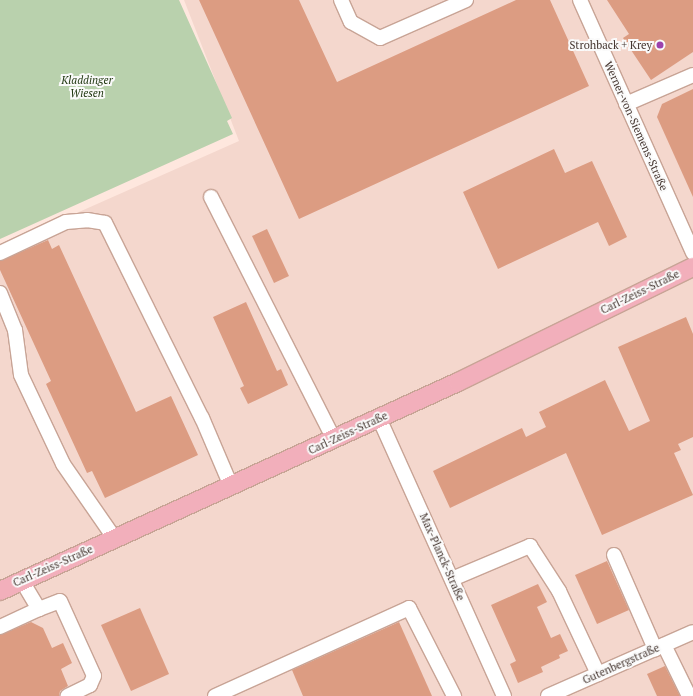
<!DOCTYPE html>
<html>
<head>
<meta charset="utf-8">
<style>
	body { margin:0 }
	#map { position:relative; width:693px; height:696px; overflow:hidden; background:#fee7de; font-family:"PT Serif",serif }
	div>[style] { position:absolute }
	.built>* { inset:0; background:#f4d7cd }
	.green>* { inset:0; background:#b9d1ad }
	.building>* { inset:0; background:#dc9c82 }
	.roads { filter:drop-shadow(1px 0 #c8a496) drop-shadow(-1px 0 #c8a496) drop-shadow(0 1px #c8a496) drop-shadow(0 -1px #c8a496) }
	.minor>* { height:14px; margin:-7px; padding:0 7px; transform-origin:7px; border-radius:7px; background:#fff }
	.major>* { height:18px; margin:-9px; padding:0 9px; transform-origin:9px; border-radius:9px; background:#f2afbb }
	.dots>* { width:11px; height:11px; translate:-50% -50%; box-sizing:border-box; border:2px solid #fafafa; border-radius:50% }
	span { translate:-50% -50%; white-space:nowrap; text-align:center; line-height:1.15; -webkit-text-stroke:4px #fafafa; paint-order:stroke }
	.poi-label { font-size:11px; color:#44352f }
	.right { translate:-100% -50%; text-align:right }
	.park-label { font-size:11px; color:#1d340d; font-style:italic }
	.street-label { font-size:11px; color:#44352f }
</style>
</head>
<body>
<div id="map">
	<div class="built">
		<i style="clip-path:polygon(184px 0,693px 0,693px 696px,0 696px,0 247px,239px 141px)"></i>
	</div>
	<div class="green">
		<i style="clip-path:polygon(0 0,179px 0,232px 118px,227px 121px,233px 134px,0 239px)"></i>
	</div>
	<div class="building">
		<i style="clip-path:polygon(199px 0,299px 0,337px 82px,516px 0,550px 0,589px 86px,299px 219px)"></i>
		<i style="clip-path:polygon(607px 0,693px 0,693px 52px,651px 80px,623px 38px,629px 34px)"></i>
		<i style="clip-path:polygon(693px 89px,693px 197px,657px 117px,662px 104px)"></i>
		<i style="clip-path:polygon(554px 149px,565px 173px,592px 161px,627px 237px,609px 246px,598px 222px,498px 269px,463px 192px)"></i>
		<i style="clip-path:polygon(267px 229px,289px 276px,274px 283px,252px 236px)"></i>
		<i style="clip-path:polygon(48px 240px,52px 249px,59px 245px,136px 412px,171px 396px,198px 455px,105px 498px,92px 471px,87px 473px,46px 384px,51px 381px,0 270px,0 261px)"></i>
		<i style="clip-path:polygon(246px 302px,277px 371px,281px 369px,288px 385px,248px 404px,240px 388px,244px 386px,213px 317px)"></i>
		<i style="clip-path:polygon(686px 317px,693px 334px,693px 437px,678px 444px,681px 450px,674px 453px,693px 495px,602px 535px,566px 453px,450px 508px,433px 471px,522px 428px,526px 437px,546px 427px,539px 412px,605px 380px,629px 431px,650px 421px,618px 347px)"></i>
		<i style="clip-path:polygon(607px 561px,629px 610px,597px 624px,575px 575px)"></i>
		<i style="clip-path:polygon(538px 584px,547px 602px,537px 607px,551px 638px,560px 634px,568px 651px,559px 655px,560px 658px,541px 667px,543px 672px,518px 683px,510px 664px,516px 661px,491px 605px)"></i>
		<i style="clip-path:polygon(140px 608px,169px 674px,131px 691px,101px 625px)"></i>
		<i style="clip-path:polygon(31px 622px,43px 628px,52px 648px,63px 643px,72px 663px,61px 669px,68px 686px,60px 691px,59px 696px,0 696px,0 635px)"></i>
		<i style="clip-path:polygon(399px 622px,432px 696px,303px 696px,292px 670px)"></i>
		<i style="clip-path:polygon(665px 666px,680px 696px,657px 696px,647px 674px)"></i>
	</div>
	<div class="roads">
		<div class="minor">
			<i style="left:341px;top:0;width:24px;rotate:66deg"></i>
			<i style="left:351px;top:22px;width:33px;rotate:29deg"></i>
			<i style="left:380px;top:38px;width:94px;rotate:-23.8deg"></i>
			<i style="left:580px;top:0;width:277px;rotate:65.9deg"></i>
			<i style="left:626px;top:104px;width:73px;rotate:-23.4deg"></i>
			<i style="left:211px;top:197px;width:271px;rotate:63.1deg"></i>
			<i style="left:0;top:253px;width:73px;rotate:-25.2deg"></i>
			<i style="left:66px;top:222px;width:21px;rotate:-5deg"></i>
			<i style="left:87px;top:220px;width:18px;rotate:9deg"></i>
			<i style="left:105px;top:223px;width:218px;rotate:63.6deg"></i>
			<i style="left:202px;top:418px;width:74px;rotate:66.9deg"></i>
			<i style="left:0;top:293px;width:40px;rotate:68deg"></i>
			<i style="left:15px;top:330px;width:45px;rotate:82.4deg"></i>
			<i style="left:21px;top:375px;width:98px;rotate:64.7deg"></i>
			<i style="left:63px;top:464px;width:91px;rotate:55.3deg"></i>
			<i style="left:379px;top:418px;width:305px;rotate:65.8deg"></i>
			<i style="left:614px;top:555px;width:103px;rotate:66.4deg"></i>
			<i style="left:452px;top:579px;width:85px;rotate:-22.9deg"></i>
			<i style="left:530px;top:546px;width:54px;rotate:57.2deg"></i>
			<i style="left:559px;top:591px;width:92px;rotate:64.8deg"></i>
			<i style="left:22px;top:581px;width:33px;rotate:59deg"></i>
			<i style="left:39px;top:609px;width:22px;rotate:-21deg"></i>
			<i style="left:60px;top:601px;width:82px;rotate:65.6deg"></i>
			<i style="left:94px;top:676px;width:10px;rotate:114deg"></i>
			<i style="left:90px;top:685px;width:25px;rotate:154deg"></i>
			<i style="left:0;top:627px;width:43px;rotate:-24.8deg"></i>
			<i style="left:664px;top:645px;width:57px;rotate:63.9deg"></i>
			<i style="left:215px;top:696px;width:213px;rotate:-24.4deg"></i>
			<i style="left:409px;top:608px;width:99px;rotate:62.9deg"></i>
			<i style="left:548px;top:696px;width:158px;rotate:-23.8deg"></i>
		</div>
		<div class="major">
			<i style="left:0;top:591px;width:503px;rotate:-24.53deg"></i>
			<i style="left:458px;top:382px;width:262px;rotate:-26.1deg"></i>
		</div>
	</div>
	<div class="dots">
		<i style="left:660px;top:45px;background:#9c42ad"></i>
	</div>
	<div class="poi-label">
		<span class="right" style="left:652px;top:45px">Strohback + Krey</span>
	</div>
	<div class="park-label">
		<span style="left:87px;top:87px">Kladdinger<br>Wiesen</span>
	</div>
	<div class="street-label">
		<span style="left:636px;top:126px;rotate:66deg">Werner-von-Siemens-Straße</span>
		<span style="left:640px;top:292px;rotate:-26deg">Carl-Zeiss-Straße</span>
		<span style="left:348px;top:433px;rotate:-25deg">Carl-Zeiss-Straße</span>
		<span style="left:442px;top:557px;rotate:66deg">Max-Planck-Straße</span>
		<span style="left:53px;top:566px;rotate:-24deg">Carl-Zeiss-Straße</span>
		<span style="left:621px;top:664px;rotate:-24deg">Gutenbergstraße</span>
	</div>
</div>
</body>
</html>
